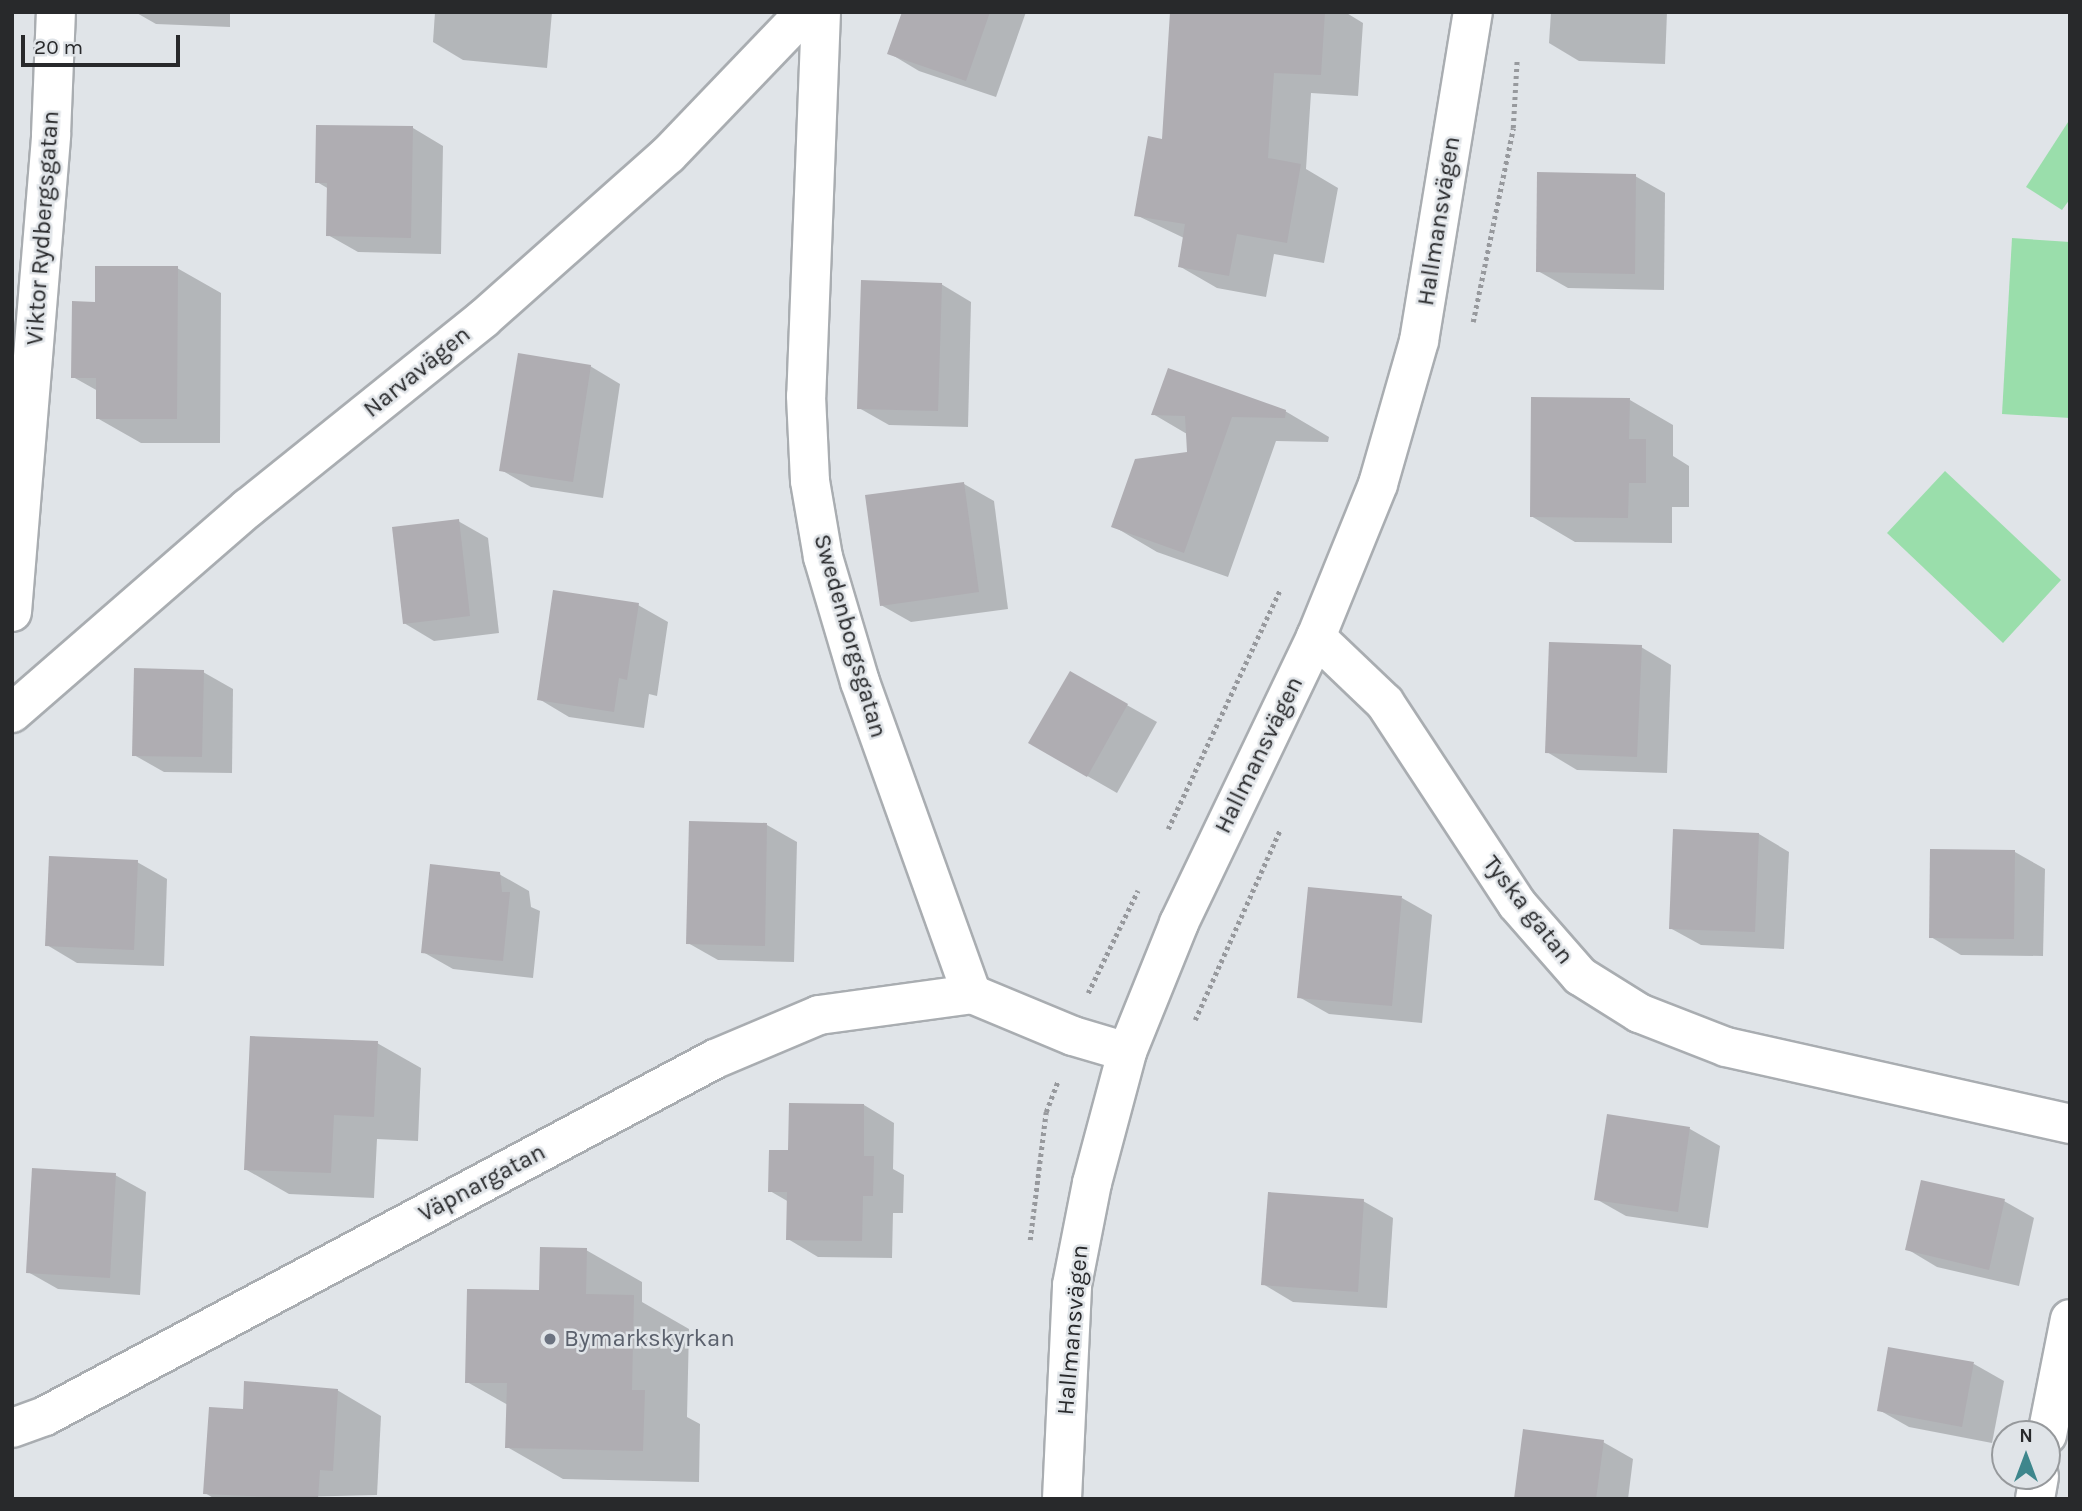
<!DOCTYPE html>
<html>
<head>
<meta charset="utf-8">
<style>
	body { margin:0 }
	#map { position:relative; width:2082px; height:1511px; overflow:hidden; background:#e0e4e8; font-family:Karla,sans-serif }
	div>[style] { position:absolute }
	.green>* { inset:0; background:#9adeab }
	.shadow>* { inset:0; background:#0003 }
	.building>* { inset:0; background:#afadb2 }
	.path>* { height:4.5px; margin-top:-2.25px; transform-origin:0; background:repeating-linear-gradient(90deg,#97999d 0 3.5px,transparent 0 7px) }
	.roads { filter:drop-shadow(2px 0 #a9adb1) drop-shadow(-2px 0 #a9adb1) drop-shadow(0 2px #a9adb1) drop-shadow(0 -2px #a9adb1) }
	.minor>* { height:38px; margin:-19px; padding:0 19px; transform-origin:19px; border-radius:19px; background:#fff }
	.dots>* { width:19px; height:19px; translate:-50% -50%; box-sizing:border-box; border:4px solid #e0e4e8; border-radius:50% }
	span { translate:-50% -50%; white-space:nowrap; text-align:center; line-height:1.15; -webkit-text-stroke:5px #e0e4e8; paint-order:stroke }
	.street-label { font-size:24px; color:#28292b }
	.worship-label { font-size:24px; color:#5b616d }
	.left { translate:0 -50%; text-align:left }
	.frame { position:absolute; inset:0; border:14px solid #28292b; pointer-events:none }
	.north { position:absolute; left:1991px; top:1420px; width:70px; height:70px; box-sizing:border-box; background:#e0e4e8; border:2px solid #96999c; border-radius:50%; rotate:0deg; font-size:19px; font-weight:700; line-height:28px; text-align:center; color:#28292b }
	.north::after { content:''; display:block; margin:auto; width:24px; height:32px; background:#3e868c; clip-path:polygon(50% 0,100% 100%,50% 72%,0 100%) }
	.scale { position:absolute; left:21px; top:35px; width:159px; height:32px; box-sizing:border-box; border:4px solid #28292b; border-top:0; padding-left:9px; font-size:21px; line-height:24px; white-space:nowrap; color:#28292b; -webkit-text-stroke:5px #e0e4e8; paint-order:stroke }
</style>
</head>
<body>
<div id="map">
	<div class="green">
		<i style="clip-path:polygon(2070px 119px,2070px 199px,2062px 210px,2026px 187px)"></i>
		<i style="clip-path:polygon(2012px 238px,2070px 242px,2070px 418px,2002px 414px)"></i>
		<i style="clip-path:polygon(1945px 471px,2061px 580px,2003px 643px,1887px 533px)"></i>
	</div>
	<div class="shadow">
		<i style="clip-path:polygon(135px 12px,230px 12px,230px 27px,156px 24px)"></i>
		<i style="clip-path:polygon(435px 12px,552px 12px,547px 68px,463px 60px,433px 42px)"></i>
		<i style="clip-path:polygon(904px 12px,1026px 12px,996px 97px,919px 71px,889px 53px)"></i>
		<i style="clip-path:polygon(1172px 12px,1345px 12px,1363px 23px,1358px 96px,1311px 93px,1306px 169px,1338px 188px,1324px 263px,1274px 254px,1266px 297px,1217px 288px,1179px 266px,1184px 238px,1136px 215px,1163px 141px)"></i>
		<i style="clip-path:polygon(1551px 12px,1667px 12px,1665px 64px,1579px 61px,1549px 43px)"></i>
		<i style="clip-path:polygon(413px 128px,443px 146px,441px 254px,358px 252px,328px 235px,329px 189px,317px 182px)"></i>
		<i style="clip-path:polygon(1635px 176px,1665px 193px,1664px 290px,1568px 288px,1538px 271px)"></i>
		<i style="clip-path:polygon(177px 268px,221px 293px,220px 443px,141px 443px,97px 418px,98px 391px,73px 377px,97px 304px)"></i>
		<i style="clip-path:polygon(941px 284px,971px 302px,968px 427px,889px 425px,859px 408px)"></i>
		<i style="clip-path:polygon(590px 366px,620px 384px,603px 498px,531px 487px,501px 470px)"></i>
		<i style="clip-path:polygon(1630px 400px,1673px 425px,1673px 456px,1689px 466px,1689px 507px,1672px 507px,1672px 543px,1575px 542px,1531px 516px)"></i>
		<i style="clip-path:polygon(1285px 411px,1329px 437px,1328px 442px,1276px 441px,1228px 577px,1157px 552px,1113px 526px,1188px 454px,1187px 434px,1153px 414px)"></i>
		<i style="clip-path:polygon(964px 484px,994px 501px,1008px 609px,911px 622px,881px 605px)"></i>
		<i style="clip-path:polygon(458px 521px,488px 538px,499px 633px,434px 641px,404px 623px)"></i>
		<i style="clip-path:polygon(638px 605px,668px 622px,657px 696px,649px 694px,644px 728px,569px 717px,539px 699px)"></i>
		<i style="clip-path:polygon(1641px 647px,1671px 665px,1667px 773px,1577px 770px,1547px 752px)"></i>
		<i style="clip-path:polygon(203px 672px,233px 689px,232px 773px,164px 772px,134px 755px)"></i>
		<i style="clip-path:polygon(1070px 673px,1157px 722px,1117px 793px,1030px 743px)"></i>
		<i style="clip-path:polygon(767px 825px,797px 842px,794px 962px,718px 960px,688px 943px)"></i>
		<i style="clip-path:polygon(1759px 834px,1789px 852px,1784px 949px,1701px 945px,1670px 928px)"></i>
		<i style="clip-path:polygon(2015px 852px,2045px 869px,2043px 956px,1961px 955px,1931px 937px)"></i>
		<i style="clip-path:polygon(137px 862px,167px 879px,164px 966px,77px 963px,47px 945px)"></i>
		<i style="clip-path:polygon(499px 874px,529px 891px,531px 907px,540px 911px,533px 978px,453px 969px,423px 952px)"></i>
		<i style="clip-path:polygon(1402px 898px,1432px 915px,1422px 1023px,1329px 1014px,1299px 997px)"></i>
		<i style="clip-path:polygon(377px 1043px,421px 1068px,418px 1141px,377px 1139px,374px 1198px,289px 1194px,245px 1169px)"></i>
		<i style="clip-path:polygon(790px 1104px,864px 1105px,894px 1123px,893px 1169px,904px 1175px,903px 1213px,893px 1213px,892px 1258px,818px 1257px,788px 1239px,789px 1202px,770px 1191px,789px 1152px)"></i>
		<i style="clip-path:polygon(1608px 1116px,1690px 1129px,1720px 1146px,1708px 1228px,1626px 1216px,1596px 1199px)"></i>
		<i style="clip-path:polygon(115px 1175px,146px 1192px,140px 1295px,58px 1289px,28px 1272px)"></i>
		<i style="clip-path:polygon(1363px 1201px,1393px 1218px,1387px 1308px,1293px 1302px,1263px 1284px)"></i>
		<i style="clip-path:polygon(2004px 1201px,2034px 1218px,2019px 1286px,1937px 1267px,1907px 1249px)"></i>
		<i style="clip-path:polygon(586px 1250px,642px 1282px,642px 1302px,689px 1329px,687px 1417px,700px 1424px,699px 1482px,563px 1479px,507px 1447px,508px 1405px,467px 1382px)"></i>
		<i style="clip-path:polygon(1974px 1364px,2004px 1381px,1992px 1443px,1909px 1427px,1879px 1410px)"></i>
		<i style="clip-path:polygon(337px 1390px,381px 1416px,377px 1495px,215px 1499px,205px 1493px,244px 1411px)"></i>
		<i style="clip-path:polygon(1603px 1442px,1633px 1459px,1628px 1499px,1516px 1499px)"></i>
	</div>
	<div class="building">
		<i style="clip-path:polygon(902px 12px,990px 12px,966px 81px,887px 54px)"></i>
		<i style="clip-path:polygon(1170px 12px,1325px 12px,1321px 75px,1274px 73px,1268px 158px,1301px 164px,1287px 243px,1237px 234px,1229px 276px,1178px 267px,1185px 224px,1134px 216px,1148px 136px,1162px 139px)"></i>
		<i style="clip-path:polygon(316px 125px,413px 126px,411px 238px,326px 236px,327px 183px,315px 183px)"></i>
		<i style="clip-path:polygon(1537px 172px,1636px 174px,1635px 274px,1536px 272px)"></i>
		<i style="clip-path:polygon(95px 266px,178px 266px,177px 419px,96px 419px,96px 378px,71px 378px,72px 301px,95px 302px)"></i>
		<i style="clip-path:polygon(861px 280px,942px 283px,938px 411px,857px 409px)"></i>
		<i style="clip-path:polygon(518px 353px,591px 365px,573px 482px,499px 471px)"></i>
		<i style="clip-path:polygon(1168px 368px,1286px 410px,1285px 418px,1232px 417px,1184px 553px,1111px 527px,1135px 459px,1187px 452px,1185px 416px,1151px 415px)"></i>
		<i style="clip-path:polygon(1531px 397px,1630px 398px,1629px 439px,1646px 439px,1646px 483px,1629px 483px,1628px 518px,1530px 517px)"></i>
		<i style="clip-path:polygon(964px 482px,979px 592px,880px 606px,865px 495px)"></i>
		<i style="clip-path:polygon(459px 519px,470px 616px,403px 624px,392px 527px)"></i>
		<i style="clip-path:polygon(553px 590px,639px 603px,627px 680px,619px 678px,614px 712px,537px 700px)"></i>
		<i style="clip-path:polygon(1549px 642px,1642px 645px,1637px 757px,1545px 753px)"></i>
		<i style="clip-path:polygon(134px 668px,204px 670px,202px 757px,132px 756px)"></i>
		<i style="clip-path:polygon(1070px 671px,1128px 704px,1087px 777px,1028px 743px)"></i>
		<i style="clip-path:polygon(689px 821px,767px 823px,765px 946px,686px 944px)"></i>
		<i style="clip-path:polygon(1673px 829px,1759px 833px,1755px 932px,1669px 929px)"></i>
		<i style="clip-path:polygon(1930px 849px,2015px 850px,2014px 939px,1929px 938px)"></i>
		<i style="clip-path:polygon(49px 856px,138px 860px,134px 950px,45px 946px)"></i>
		<i style="clip-path:polygon(430px 864px,500px 872px,502px 892px,510px 892px,503px 961px,421px 953px)"></i>
		<i style="clip-path:polygon(1308px 887px,1402px 896px,1392px 1006px,1297px 998px)"></i>
		<i style="clip-path:polygon(250px 1036px,378px 1041px,374px 1117px,334px 1115px,331px 1173px,244px 1170px)"></i>
		<i style="clip-path:polygon(789px 1103px,864px 1104px,864px 1156px,874px 1156px,873px 1196px,863px 1196px,862px 1241px,786px 1240px,787px 1192px,768px 1192px,769px 1150px,788px 1150px)"></i>
		<i style="clip-path:polygon(1607px 1114px,1690px 1127px,1678px 1212px,1594px 1200px)"></i>
		<i style="clip-path:polygon(32px 1168px,116px 1173px,110px 1278px,26px 1273px)"></i>
		<i style="clip-path:polygon(1921px 1180px,2005px 1199px,1989px 1270px,1905px 1250px)"></i>
		<i style="clip-path:polygon(1268px 1192px,1364px 1199px,1358px 1292px,1261px 1285px)"></i>
		<i style="clip-path:polygon(540px 1247px,587px 1248px,586px 1294px,634px 1295px,632px 1390px,645px 1390px,643px 1451px,505px 1448px,507px 1383px,465px 1383px,467px 1289px,539px 1290px)"></i>
		<i style="clip-path:polygon(1888px 1347px,1974px 1362px,1962px 1427px,1877px 1411px)"></i>
		<i style="clip-path:polygon(244px 1381px,338px 1389px,333px 1471px,320px 1470px,318px 1499px,203px 1494px,209px 1407px,243px 1409px)"></i>
		<i style="clip-path:polygon(1523px 1429px,1604px 1440px,1596px 1499px,1514px 1499px)"></i>
	</div>
	<div class="path">
		<i style="left:1473px;top:322px;width:198px;rotate:-78.3deg"></i>
		<i style="left:1513px;top:128px;width:69px;rotate:-86.7deg"></i>
		<i style="left:1168px;top:829px;width:264px;rotate:-64.9deg"></i>
		<i style="left:1088px;top:993px;width:114px;rotate:-64.1deg"></i>
		<i style="left:1195px;top:1020px;width:208px;rotate:-65.9deg"></i>
		<i style="left:1030px;top:1240px;width:129px;rotate:-82.9deg"></i>
		<i style="left:1046px;top:1112px;width:34px;rotate:-69deg"></i>
	</div>
	<div class="roads">
		<div class="minor">
			<i style="left:821px;top:12px;width:384px;rotate:92.2deg"></i>
			<i style="left:806px;top:396px;width:85px;rotate:87.3deg"></i>
			<i style="left:810px;top:481px;width:77px;rotate:80.3deg"></i>
			<i style="left:823px;top:557px;width:130px;rotate:73.5deg"></i>
			<i style="left:860px;top:682px;width:331px;rotate:70.3deg"></i>
			<i style="left:972px;top:994px;width:109px;rotate:22.6deg"></i>
			<i style="left:1073px;top:1036px;width:56px;rotate:16.5deg"></i>
			<i style="left:12px;top:612px;width:479px;rotate:-85.3deg"></i>
			<i style="left:51px;top:135px;width:123px;rotate:-87.7deg"></i>
			<i style="left:1316px;top:637px;width:95px;rotate:43.7deg"></i>
			<i style="left:1385px;top:703px;width:240px;rotate:56.7deg"></i>
			<i style="left:1517px;top:904px;width:96px;rotate:48.8deg"></i>
			<i style="left:1580px;top:976px;width:70px;rotate:32.1deg"></i>
			<i style="left:1639px;top:1013px;width:93px;rotate:21.3deg"></i>
			<i style="left:1726px;top:1047px;width:353px;rotate:12.6deg"></i>
			<i style="left:12px;top:713px;width:313px;rotate:-41deg"></i>
			<i style="left:248px;top:508px;width:302px;rotate:-38.8deg"></i>
			<i style="left:483px;top:319px;width:247px;rotate:-41.6deg"></i>
			<i style="left:668px;top:155px;width:198px;rotate:-46.2deg"></i>
			<i style="left:12px;top:1428px;width:35px;rotate:-20deg"></i>
			<i style="left:45px;top:1416px;width:759px;rotate:-28.05deg"></i>
			<i style="left:715px;top:1059px;width:113px;rotate:-22.9deg"></i>
			<i style="left:819px;top:1015px;width:154px;rotate:-7.8deg"></i>
			<i style="left:2047px;top:1435px;width:118px;rotate:-78.8deg"></i>
			<i style="left:1062px;top:1499px;width:214px;rotate:-87.3deg"></i>
			<i style="left:1072px;top:1285px;width:104px;rotate:-78.9deg"></i>
			<i style="left:1092px;top:1183px;width:136px;rotate:-75deg"></i>
			<i style="left:1127px;top:1052px;width:139px;rotate:-68deg"></i>
			<i style="left:1179px;top:923px;width:317px;rotate:-64.4deg"></i>
			<i style="left:1316px;top:637px;width:165px;rotate:-67.9deg"></i>
			<i style="left:1378px;top:484px;width:149px;rotate:-74deg"></i>
			<i style="left:1419px;top:341px;width:333px;rotate:-80.7deg"></i>
			<i style="left:2035px;top:1499px;width:23px;rotate:-80deg"></i>
		</div>
	</div>
	<div class="dots">
		<i style="left:550px;top:1339px;background:#6b7280"></i>
	</div>
	<div class="street-label">
		<span style="left:1439px;top:221px;rotate:-81deg">Hallmansvägen</span>
		<span style="left:43px;top:228px;rotate:-86deg">Viktor Rydbergsgatan</span>
		<span style="left:417px;top:372px;rotate:-39deg">Narvavägen</span>
		<span style="left:850px;top:636px;rotate:74deg">Swedenborgsgatan</span>
		<span style="left:1259px;top:755px;rotate:-64deg">Hallmansvägen</span>
		<span style="left:1528px;top:910px;rotate:52deg">Tyska gatan</span>
		<span style="left:482px;top:1183px;rotate:-28deg">Väpnargatan</span>
		<span style="left:1073px;top:1330px;rotate:-85deg">Hallmansvägen</span>
	</div>
	<div class="worship-label">
		<span class="left" style="left:564px;top:1339px">Bymarkskyrkan</span>
	</div>
	<div class="frame"></div>
	<div class="north">N</div>
	<div class="scale">20 m</div>
</div>
</body>
</html>
